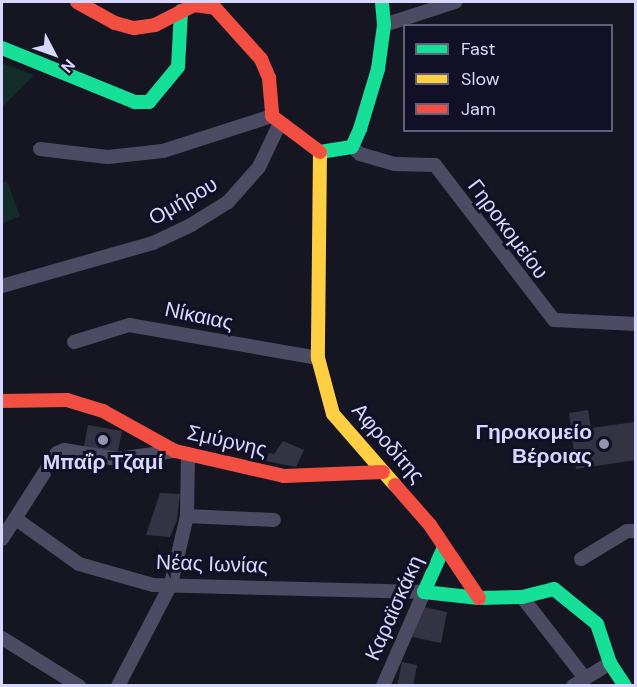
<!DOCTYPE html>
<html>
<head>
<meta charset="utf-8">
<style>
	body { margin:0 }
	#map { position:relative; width:637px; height:687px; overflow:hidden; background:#161522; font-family:"DM Sans",sans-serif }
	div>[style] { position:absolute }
	.green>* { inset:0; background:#132d2b }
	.building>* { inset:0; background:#343344 }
	.street>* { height:14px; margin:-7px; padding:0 7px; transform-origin:7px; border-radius:7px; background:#4b4c63 }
	.fast>* { height:14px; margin:-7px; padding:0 7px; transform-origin:7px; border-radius:7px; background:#16e098 }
	.slow>* { height:14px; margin:-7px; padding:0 7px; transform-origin:7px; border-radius:7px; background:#ffcf43 }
	.jam>* { height:14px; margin:-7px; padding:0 7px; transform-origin:7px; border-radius:7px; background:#f24e42 }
	.dots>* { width:16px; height:16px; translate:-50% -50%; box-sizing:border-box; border:3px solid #111027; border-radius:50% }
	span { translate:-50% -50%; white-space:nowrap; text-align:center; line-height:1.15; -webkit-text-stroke:6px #111027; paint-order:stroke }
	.street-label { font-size:21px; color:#d8d8fe }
	.poi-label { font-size:21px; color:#d8d8fe; font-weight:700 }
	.right { translate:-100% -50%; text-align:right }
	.frame { position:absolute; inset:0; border:3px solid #d8d8fe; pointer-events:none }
	.legend { position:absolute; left:403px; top:24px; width:210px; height:108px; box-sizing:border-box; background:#111027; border:2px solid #61607d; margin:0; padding:8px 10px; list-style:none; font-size:18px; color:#d8d8fe }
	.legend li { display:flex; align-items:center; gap:12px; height:30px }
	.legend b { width:30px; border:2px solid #61607d }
	.north { position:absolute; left:24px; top:24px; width:60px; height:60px; -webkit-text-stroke:4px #111027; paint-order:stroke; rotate:131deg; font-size:16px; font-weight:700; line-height:24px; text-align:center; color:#d8d8fe }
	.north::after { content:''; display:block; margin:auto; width:21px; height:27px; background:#d8d8fe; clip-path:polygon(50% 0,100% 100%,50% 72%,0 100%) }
</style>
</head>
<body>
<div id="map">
	<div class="green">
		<i style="clip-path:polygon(2px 63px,34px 75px,2px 107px)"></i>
		<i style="clip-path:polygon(7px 181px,20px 216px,2px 224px,2px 183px)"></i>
	</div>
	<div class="building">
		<i style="clip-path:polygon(588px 410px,591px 428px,634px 422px,636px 460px,576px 469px,569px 413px)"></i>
		<i style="clip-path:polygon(88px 425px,122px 431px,117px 456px,83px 450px)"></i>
		<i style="clip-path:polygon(283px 441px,304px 450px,296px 467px,266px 461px,269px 453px,274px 454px)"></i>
		<i style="clip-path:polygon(160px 493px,180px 494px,177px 520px,170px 537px,146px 535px)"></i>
		<i style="clip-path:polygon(424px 607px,447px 612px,441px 643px,412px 637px)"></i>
		<i style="clip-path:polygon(402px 662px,417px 665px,413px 686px,397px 686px)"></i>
	</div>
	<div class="street">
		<i style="left:384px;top:25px;width:75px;rotate:-17.9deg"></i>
		<i style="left:352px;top:147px;width:11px;rotate:41deg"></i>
		<i style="left:360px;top:154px;width:36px;rotate:16deg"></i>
		<i style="left:395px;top:164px;width:40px;rotate:1.4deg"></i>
		<i style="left:435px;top:165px;width:195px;rotate:52.5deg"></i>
		<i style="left:554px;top:320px;width:82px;rotate:2.8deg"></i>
		<i style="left:40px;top:149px;width:68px;rotate:6.7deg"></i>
		<i style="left:108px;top:157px;width:55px;rotate:-6.2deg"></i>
		<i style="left:163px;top:151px;width:114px;rotate:-17.8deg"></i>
		<i style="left:2px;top:286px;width:157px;rotate:-15.9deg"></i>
		<i style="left:153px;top:243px;width:42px;rotate:-25.3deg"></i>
		<i style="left:191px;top:225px;width:44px;rotate:-31.9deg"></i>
		<i style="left:228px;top:202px;width:47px;rotate:-48.5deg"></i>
		<i style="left:259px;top:167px;width:47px;rotate:-64.5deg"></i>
		<i style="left:74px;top:342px;width:58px;rotate:-17.2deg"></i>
		<i style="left:129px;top:325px;width:192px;rotate:9.9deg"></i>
		<i style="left:187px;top:516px;width:87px;rotate:2.6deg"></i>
		<i style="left:16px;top:519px;width:77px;rotate:35.5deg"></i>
		<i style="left:79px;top:564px;width:77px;rotate:15.8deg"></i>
		<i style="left:153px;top:585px;width:271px;rotate:1.5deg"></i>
		<i style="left:424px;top:592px;width:103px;rotate:113.6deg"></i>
		<i style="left:2px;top:539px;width:102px;rotate:-57.4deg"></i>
		<i style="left:57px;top:453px;width:8px;rotate:-23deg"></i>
		<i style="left:64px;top:450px;width:54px;rotate:9.6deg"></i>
		<i style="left:117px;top:459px;width:59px;rotate:-7.9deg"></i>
		<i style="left:581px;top:559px;width:54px;rotate:-31.3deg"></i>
		<i style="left:627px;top:531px;width:9px"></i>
		<i style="left:522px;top:597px;width:101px;rotate:52.2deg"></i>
		<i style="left:2px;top:638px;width:91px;rotate:31.9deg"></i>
		<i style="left:118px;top:686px;width:115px;rotate:-62.5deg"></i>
		<i style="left:171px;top:584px;width:70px;rotate:-76.8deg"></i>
		<i style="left:187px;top:516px;width:62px;rotate:-89.1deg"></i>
		<i style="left:573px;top:686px;width:44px;rotate:-31.9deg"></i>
	</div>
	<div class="fast">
		<i style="left:2px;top:48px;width:144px;rotate:22.1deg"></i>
		<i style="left:135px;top:102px;width:14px"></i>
		<i style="left:149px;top:102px;width:45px;rotate:-50.4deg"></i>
		<i style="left:178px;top:67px;width:56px;rotate:-86.9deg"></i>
		<i style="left:320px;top:152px;width:32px;rotate:-9deg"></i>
		<i style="left:352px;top:147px;width:20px;rotate:-66deg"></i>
		<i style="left:360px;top:129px;width:63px;rotate:-73.3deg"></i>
		<i style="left:378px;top:69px;width:44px;rotate:-82.2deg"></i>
		<i style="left:384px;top:25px;width:23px;rotate:-95deg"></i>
		<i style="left:444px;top:547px;width:49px;rotate:114deg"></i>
		<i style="left:424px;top:592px;width:55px;rotate:6.2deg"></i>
		<i style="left:479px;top:598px;width:43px;rotate:-1.3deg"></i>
		<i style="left:522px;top:597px;width:33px;rotate:-14deg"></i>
		<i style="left:554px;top:589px;width:55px;rotate:39.1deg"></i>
		<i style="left:597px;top:624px;width:41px;rotate:71.6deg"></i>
		<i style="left:610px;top:663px;width:27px;rotate:57deg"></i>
	</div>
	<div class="slow">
		<i style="left:320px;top:152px;width:206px;rotate:90.6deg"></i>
		<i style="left:318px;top:358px;width:58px;rotate:75deg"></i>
		<i style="left:333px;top:414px;width:94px;rotate:48.9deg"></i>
	</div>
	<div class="jam">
		<i style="left:77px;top:2px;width:43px;rotate:28.9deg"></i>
		<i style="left:115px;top:23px;width:20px;rotate:15deg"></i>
		<i style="left:134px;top:28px;width:21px;rotate:-8deg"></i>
		<i style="left:155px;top:25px;width:44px;rotate:-27.1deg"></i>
		<i style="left:194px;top:5px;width:21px;rotate:8deg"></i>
		<i style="left:215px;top:8px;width:69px;rotate:48deg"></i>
		<i style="left:261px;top:59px;width:21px;rotate:67deg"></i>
		<i style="left:269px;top:78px;width:38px;rotate:85deg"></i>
		<i style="left:272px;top:116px;width:60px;rotate:36.9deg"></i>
		<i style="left:2px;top:401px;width:65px;rotate:-0.9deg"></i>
		<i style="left:67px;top:400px;width:38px;rotate:17deg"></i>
		<i style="left:103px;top:411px;width:82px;rotate:29.1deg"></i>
		<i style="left:175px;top:451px;width:112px;rotate:12.9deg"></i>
		<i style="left:284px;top:476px;width:99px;rotate:-2.3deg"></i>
		<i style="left:395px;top:485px;width:53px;rotate:48.8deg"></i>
		<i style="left:430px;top:525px;width:88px;rotate:56.1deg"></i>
	</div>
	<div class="dots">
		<i style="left:103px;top:440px;background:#9494b1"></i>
		<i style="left:604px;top:444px;background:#9494b1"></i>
	</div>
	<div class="street-label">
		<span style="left:183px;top:201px;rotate:-30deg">Ομήρου</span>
		<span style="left:508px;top:229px;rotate:53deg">Γηροκομείου</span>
		<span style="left:199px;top:316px;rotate:12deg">Νίκαιας</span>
		<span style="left:227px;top:441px;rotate:13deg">Σμύρνης</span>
		<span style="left:388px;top:443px;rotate:49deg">Αφροδίτης</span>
		<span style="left:212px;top:564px;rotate:2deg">Νέας Ιωνίας</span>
		<span style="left:394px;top:608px;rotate:-66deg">Καραϊσκάκη</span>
	</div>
	<div class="poi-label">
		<span class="right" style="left:592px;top:444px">Γηροκομείο<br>Βέροιας</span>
		<span style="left:103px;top:462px">Μπαΐρ Τζαμί</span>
	</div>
	<div class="frame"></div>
	<ul class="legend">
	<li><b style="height:8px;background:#16e098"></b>Fast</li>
	<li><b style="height:8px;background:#ffcf43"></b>Slow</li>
	<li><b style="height:8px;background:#f24e42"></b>Jam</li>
	</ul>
	<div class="north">N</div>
</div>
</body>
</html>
